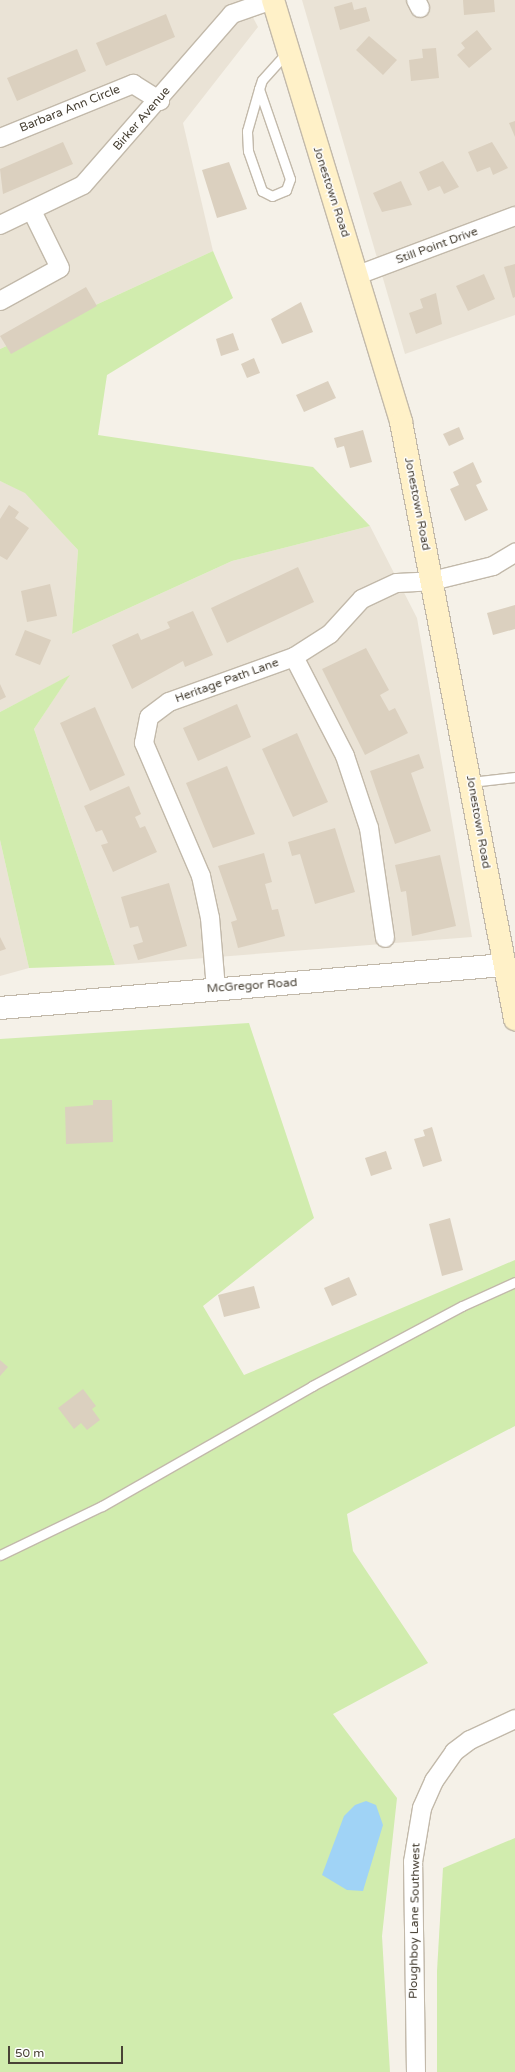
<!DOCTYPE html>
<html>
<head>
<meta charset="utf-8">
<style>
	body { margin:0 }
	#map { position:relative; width:515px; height:2072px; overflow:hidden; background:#f5f1e8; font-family:"Varela Round",sans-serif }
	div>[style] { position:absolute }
	.residential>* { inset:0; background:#eae3d6 }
	.green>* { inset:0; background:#d1ecae }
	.water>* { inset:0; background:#a0d3f6 }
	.building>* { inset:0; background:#dbd0bf }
	.roads { filter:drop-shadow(1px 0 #c2b9aa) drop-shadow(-1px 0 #c2b9aa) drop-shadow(0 1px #c2b9aa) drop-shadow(0 -1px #c2b9aa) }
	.service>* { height:9px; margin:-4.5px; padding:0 4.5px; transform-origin:4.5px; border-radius:4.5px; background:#fff }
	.minor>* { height:18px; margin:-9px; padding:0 9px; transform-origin:9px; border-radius:9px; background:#fff }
	.tertiary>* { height:22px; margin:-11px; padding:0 11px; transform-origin:11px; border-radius:11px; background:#fff }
	.secondary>* { height:22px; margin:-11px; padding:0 11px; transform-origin:11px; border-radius:11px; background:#fff1c8 }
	span { translate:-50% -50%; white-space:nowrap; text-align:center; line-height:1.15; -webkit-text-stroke:3px #fff; paint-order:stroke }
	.street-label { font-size:12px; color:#494236 }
	.scale { position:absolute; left:8px; top:2046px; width:115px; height:18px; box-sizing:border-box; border:2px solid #494236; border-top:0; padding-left:5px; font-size:12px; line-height:14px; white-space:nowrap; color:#494236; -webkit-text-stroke:3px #fff; paint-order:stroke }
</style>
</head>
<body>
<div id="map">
	<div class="residential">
		<i style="clip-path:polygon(0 0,244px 0,258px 27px,183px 123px,213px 251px,0 349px)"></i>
		<i style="clip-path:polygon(302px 0,515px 0,515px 315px,405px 354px)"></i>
		<i style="clip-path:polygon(0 481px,25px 492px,78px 550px,72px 634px,232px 561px,370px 526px,417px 618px,472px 937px,115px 965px,34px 729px,69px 676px,0 712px)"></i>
		<i style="clip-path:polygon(0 840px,29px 968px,0 976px)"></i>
	</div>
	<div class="green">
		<i style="clip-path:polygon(213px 251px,233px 298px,107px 375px,98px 435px,313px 467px,370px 526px,232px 561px,72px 634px,78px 550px,25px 493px,0 481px,0 349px)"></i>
		<i style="clip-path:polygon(70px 675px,34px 729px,115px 965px,29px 968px,0 840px,0 712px)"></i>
		<i style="clip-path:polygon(249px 1023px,314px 1218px,203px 1306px,244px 1375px,515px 1260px,515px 1426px,347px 1514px,353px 1551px,428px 1663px,333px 1714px,397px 1798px,382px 1936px,390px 2072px,0 2072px,0 1039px)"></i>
		<i style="clip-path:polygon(515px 1838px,515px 2072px,437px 2072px,437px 1971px,443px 1868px)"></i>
	</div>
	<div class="water">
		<i style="clip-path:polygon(366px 1801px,376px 1805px,383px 1825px,363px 1891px,347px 1890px,322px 1875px,344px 1816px,355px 1805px)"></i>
	</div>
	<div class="building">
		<i style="clip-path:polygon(463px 0,494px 0,495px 12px,464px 15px)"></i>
		<i style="clip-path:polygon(352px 2px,354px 10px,366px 7px,370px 21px,340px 30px,334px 7px)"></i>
		<i style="clip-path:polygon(166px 14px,175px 37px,106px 66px,96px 43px)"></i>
		<i style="clip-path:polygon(477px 30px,492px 49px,469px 68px,457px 55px,465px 48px,461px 43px)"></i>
		<i style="clip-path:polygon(369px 36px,397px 60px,383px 75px,356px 50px)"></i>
		<i style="clip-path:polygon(436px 48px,439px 78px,411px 81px,409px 60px,423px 58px,422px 49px)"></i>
		<i style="clip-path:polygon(77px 49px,86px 71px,17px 101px,7px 78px)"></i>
		<i style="clip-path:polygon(515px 121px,515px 137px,509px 123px)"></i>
		<i style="clip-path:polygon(63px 142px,73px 164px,3px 194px,0 169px)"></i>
		<i style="clip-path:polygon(492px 142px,508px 168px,493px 175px,490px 167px,477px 172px,468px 152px)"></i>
		<i style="clip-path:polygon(443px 161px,459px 187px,444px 194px,440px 186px,428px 191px,419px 172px)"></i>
		<i style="clip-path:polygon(229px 162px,247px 209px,217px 218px,202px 170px)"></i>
		<i style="clip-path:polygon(401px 181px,412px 205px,382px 212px,373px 193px)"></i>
		<i style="clip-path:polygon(515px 264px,515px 297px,513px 298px,504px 267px)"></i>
		<i style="clip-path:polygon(484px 274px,495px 299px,468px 311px,456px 286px)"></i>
		<i style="clip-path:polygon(86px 287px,97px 306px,11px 354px,0 336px)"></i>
		<i style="clip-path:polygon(436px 293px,442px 324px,416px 334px,409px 313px,423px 308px,420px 299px)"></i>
		<i style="clip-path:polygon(301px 302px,313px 332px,282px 344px,271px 319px)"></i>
		<i style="clip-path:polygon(233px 333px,239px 350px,221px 356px,216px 339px)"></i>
		<i style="clip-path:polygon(254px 358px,260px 373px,247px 378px,241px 364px)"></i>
		<i style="clip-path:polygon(328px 381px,336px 398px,304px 412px,296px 395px)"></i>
		<i style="clip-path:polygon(459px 427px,464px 439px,449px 446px,443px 434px)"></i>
		<i style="clip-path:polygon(363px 430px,372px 462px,350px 468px,344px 446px,337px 448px,334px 438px)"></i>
		<i style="clip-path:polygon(473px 462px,482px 482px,476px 485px,488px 510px,465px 521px,450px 489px,459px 485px,453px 472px)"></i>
		<i style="clip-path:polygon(9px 505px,19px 512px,15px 518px,29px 528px,7px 560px,0 556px,0 519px)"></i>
		<i style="clip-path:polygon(298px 567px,314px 602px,227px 643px,211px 608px)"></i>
		<i style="clip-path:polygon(50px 584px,57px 616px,27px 622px,21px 591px)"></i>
		<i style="clip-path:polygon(515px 605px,515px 629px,493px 635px,487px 613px)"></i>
		<i style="clip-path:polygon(193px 611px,213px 655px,185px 667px,183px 661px,132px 689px,112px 645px,138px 633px,141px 640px,170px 628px,167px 622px)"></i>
		<i style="clip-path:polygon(25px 630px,51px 640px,40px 665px,15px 655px)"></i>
		<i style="clip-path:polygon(366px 648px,389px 690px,380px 695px,389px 711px,395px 708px,408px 733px,365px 755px,322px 669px)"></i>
		<i style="clip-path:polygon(0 684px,6px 697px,0 700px)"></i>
		<i style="clip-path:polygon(237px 704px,251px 737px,198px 761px,183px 728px)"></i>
		<i style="clip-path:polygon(95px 707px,125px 775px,90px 791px,60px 723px)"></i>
		<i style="clip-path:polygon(297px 733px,328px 802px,293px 817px,262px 749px)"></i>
		<i style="clip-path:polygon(419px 754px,424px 768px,411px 773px,431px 831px,395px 844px,370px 771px)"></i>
		<i style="clip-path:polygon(227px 766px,255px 834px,213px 848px,186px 783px)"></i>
		<i style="clip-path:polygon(129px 786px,141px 814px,135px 817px,140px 828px,145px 826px,157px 852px,113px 872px,101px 845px,108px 843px,102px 830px,96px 832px,84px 806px)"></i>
		<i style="clip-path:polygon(335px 828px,355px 892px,315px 904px,300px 854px,292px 856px,288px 842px)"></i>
		<i style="clip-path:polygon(264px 853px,272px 882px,265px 884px,272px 910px,278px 909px,285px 936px,238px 948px,231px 922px,237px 920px,218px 866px)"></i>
		<i style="clip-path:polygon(440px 855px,456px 926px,412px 936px,406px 891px,401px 892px,395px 865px)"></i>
		<i style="clip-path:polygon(169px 883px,187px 946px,138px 960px,133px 945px,143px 942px,138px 926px,130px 928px,121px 897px)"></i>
		<i style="clip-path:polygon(0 937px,6px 949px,0 951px)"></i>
		<i style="clip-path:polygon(93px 1100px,112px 1100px,113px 1142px,66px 1144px,65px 1107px,93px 1105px)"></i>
		<i style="clip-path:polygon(432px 1127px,442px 1161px,423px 1167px,414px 1139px,425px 1136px,423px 1130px)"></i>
		<i style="clip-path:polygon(386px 1151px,392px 1169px,371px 1176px,365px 1158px)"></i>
		<i style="clip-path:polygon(450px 1218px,463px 1270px,442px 1276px,429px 1224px)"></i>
		<i style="clip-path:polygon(349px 1277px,357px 1295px,332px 1306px,324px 1288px)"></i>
		<i style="clip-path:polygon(254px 1286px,260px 1308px,224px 1317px,218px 1295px)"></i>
		<i style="clip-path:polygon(0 1360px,8px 1367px,0 1376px)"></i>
		<i style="clip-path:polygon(83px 1389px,96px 1406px,92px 1409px,100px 1420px,87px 1430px,81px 1423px,74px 1429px,58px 1408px)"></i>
	</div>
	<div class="roads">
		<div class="service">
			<i style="left:259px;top:89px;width:95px;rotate:71deg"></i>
			<i style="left:290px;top:179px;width:12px;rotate:110deg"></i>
			<i style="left:286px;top:190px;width:15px;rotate:157deg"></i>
			<i style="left:272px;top:196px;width:11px;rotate:-153deg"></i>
			<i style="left:262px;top:191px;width:42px;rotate:-109.3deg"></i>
			<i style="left:248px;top:151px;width:20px;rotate:-93deg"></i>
			<i style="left:247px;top:131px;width:44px;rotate:-74.1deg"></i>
			<i style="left:259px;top:89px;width:9px;rotate:-72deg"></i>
			<i style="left:262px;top:80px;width:38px;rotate:-48deg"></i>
			<i style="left:471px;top:782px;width:44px;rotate:-6.5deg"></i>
			<i style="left:0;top:1555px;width:113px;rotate:-25.7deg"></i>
			<i style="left:102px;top:1506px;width:242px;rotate:-29.7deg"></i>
			<i style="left:312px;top:1386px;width:170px;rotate:-28.1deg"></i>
			<i style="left:462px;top:1306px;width:58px;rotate:-24.4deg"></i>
		</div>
		<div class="minor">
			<i style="left:416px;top:0;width:9px;rotate:63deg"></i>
			<i style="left:0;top:138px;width:144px;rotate:-22.1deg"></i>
			<i style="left:133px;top:84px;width:32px;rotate:32deg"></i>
			<i style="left:0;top:225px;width:92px;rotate:-25.7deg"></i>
			<i style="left:83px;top:185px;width:227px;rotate:-48.9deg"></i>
			<i style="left:232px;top:14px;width:42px;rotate:-19.3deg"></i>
			<i style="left:358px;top:275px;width:168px;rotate:-20.6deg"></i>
			<i style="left:0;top:301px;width:68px;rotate:-28.8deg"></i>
			<i style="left:60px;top:268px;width:64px;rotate:-116.2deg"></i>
			<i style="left:294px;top:657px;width:111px;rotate:62.7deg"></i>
			<i style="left:345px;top:756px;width:76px;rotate:71.6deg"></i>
			<i style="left:369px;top:828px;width:111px;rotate:81.7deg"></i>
			<i style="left:216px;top:989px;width:71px;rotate:-94.8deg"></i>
			<i style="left:210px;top:918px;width:43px;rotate:-102.1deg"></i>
			<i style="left:201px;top:876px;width:145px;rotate:-113.2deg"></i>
			<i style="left:144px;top:743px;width:26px;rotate:-79deg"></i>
			<i style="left:149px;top:717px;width:25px;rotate:-37deg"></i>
			<i style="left:169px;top:702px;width:133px;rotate:-19.8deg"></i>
			<i style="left:294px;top:657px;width:43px;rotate:-32.6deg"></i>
			<i style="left:330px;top:634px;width:47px;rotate:-47.6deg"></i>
			<i style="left:362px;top:599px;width:38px;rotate:-25deg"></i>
			<i style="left:397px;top:583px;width:35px;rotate:-3deg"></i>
			<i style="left:432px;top:581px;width:63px;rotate:-13.8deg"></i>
			<i style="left:493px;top:566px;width:26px;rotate:-31deg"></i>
			<i style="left:416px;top:2072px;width:210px;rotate:-90.8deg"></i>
			<i style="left:413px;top:1862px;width:55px;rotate:-80.5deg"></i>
			<i style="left:422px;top:1808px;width:30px;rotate:-66deg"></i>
			<i style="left:434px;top:1781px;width:35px;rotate:-55deg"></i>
			<i style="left:454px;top:1752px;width:20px;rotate:-37deg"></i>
			<i style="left:470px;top:1740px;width:50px;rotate:-25deg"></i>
		</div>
		<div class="tertiary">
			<i style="left:0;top:1008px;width:506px;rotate:-4.88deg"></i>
		</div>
		<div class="secondary">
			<i style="left:273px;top:0;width:441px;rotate:73.1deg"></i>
			<i style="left:401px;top:422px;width:608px;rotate:79.19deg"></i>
		</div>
	</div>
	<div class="street-label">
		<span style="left:70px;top:109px;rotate:-22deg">Barbara Ann Circle</span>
		<span style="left:142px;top:119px;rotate:-49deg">Birker Avenue</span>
		<span style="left:331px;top:192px;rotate:72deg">Jonestown Road</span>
		<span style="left:437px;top:246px;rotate:-20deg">Still Point Drive</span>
		<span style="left:417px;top:504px;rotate:79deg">Jonestown Road</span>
		<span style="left:227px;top:681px;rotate:-20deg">Heritage Path Lane</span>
		<span style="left:478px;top:822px;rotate:80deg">Jonestown Road</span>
		<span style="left:252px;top:986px;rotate:-4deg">McGregor Road</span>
		<span style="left:415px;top:1921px;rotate:-89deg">Ploughboy Lane Southwest</span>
	</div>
	<div class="scale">50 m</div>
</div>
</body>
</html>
